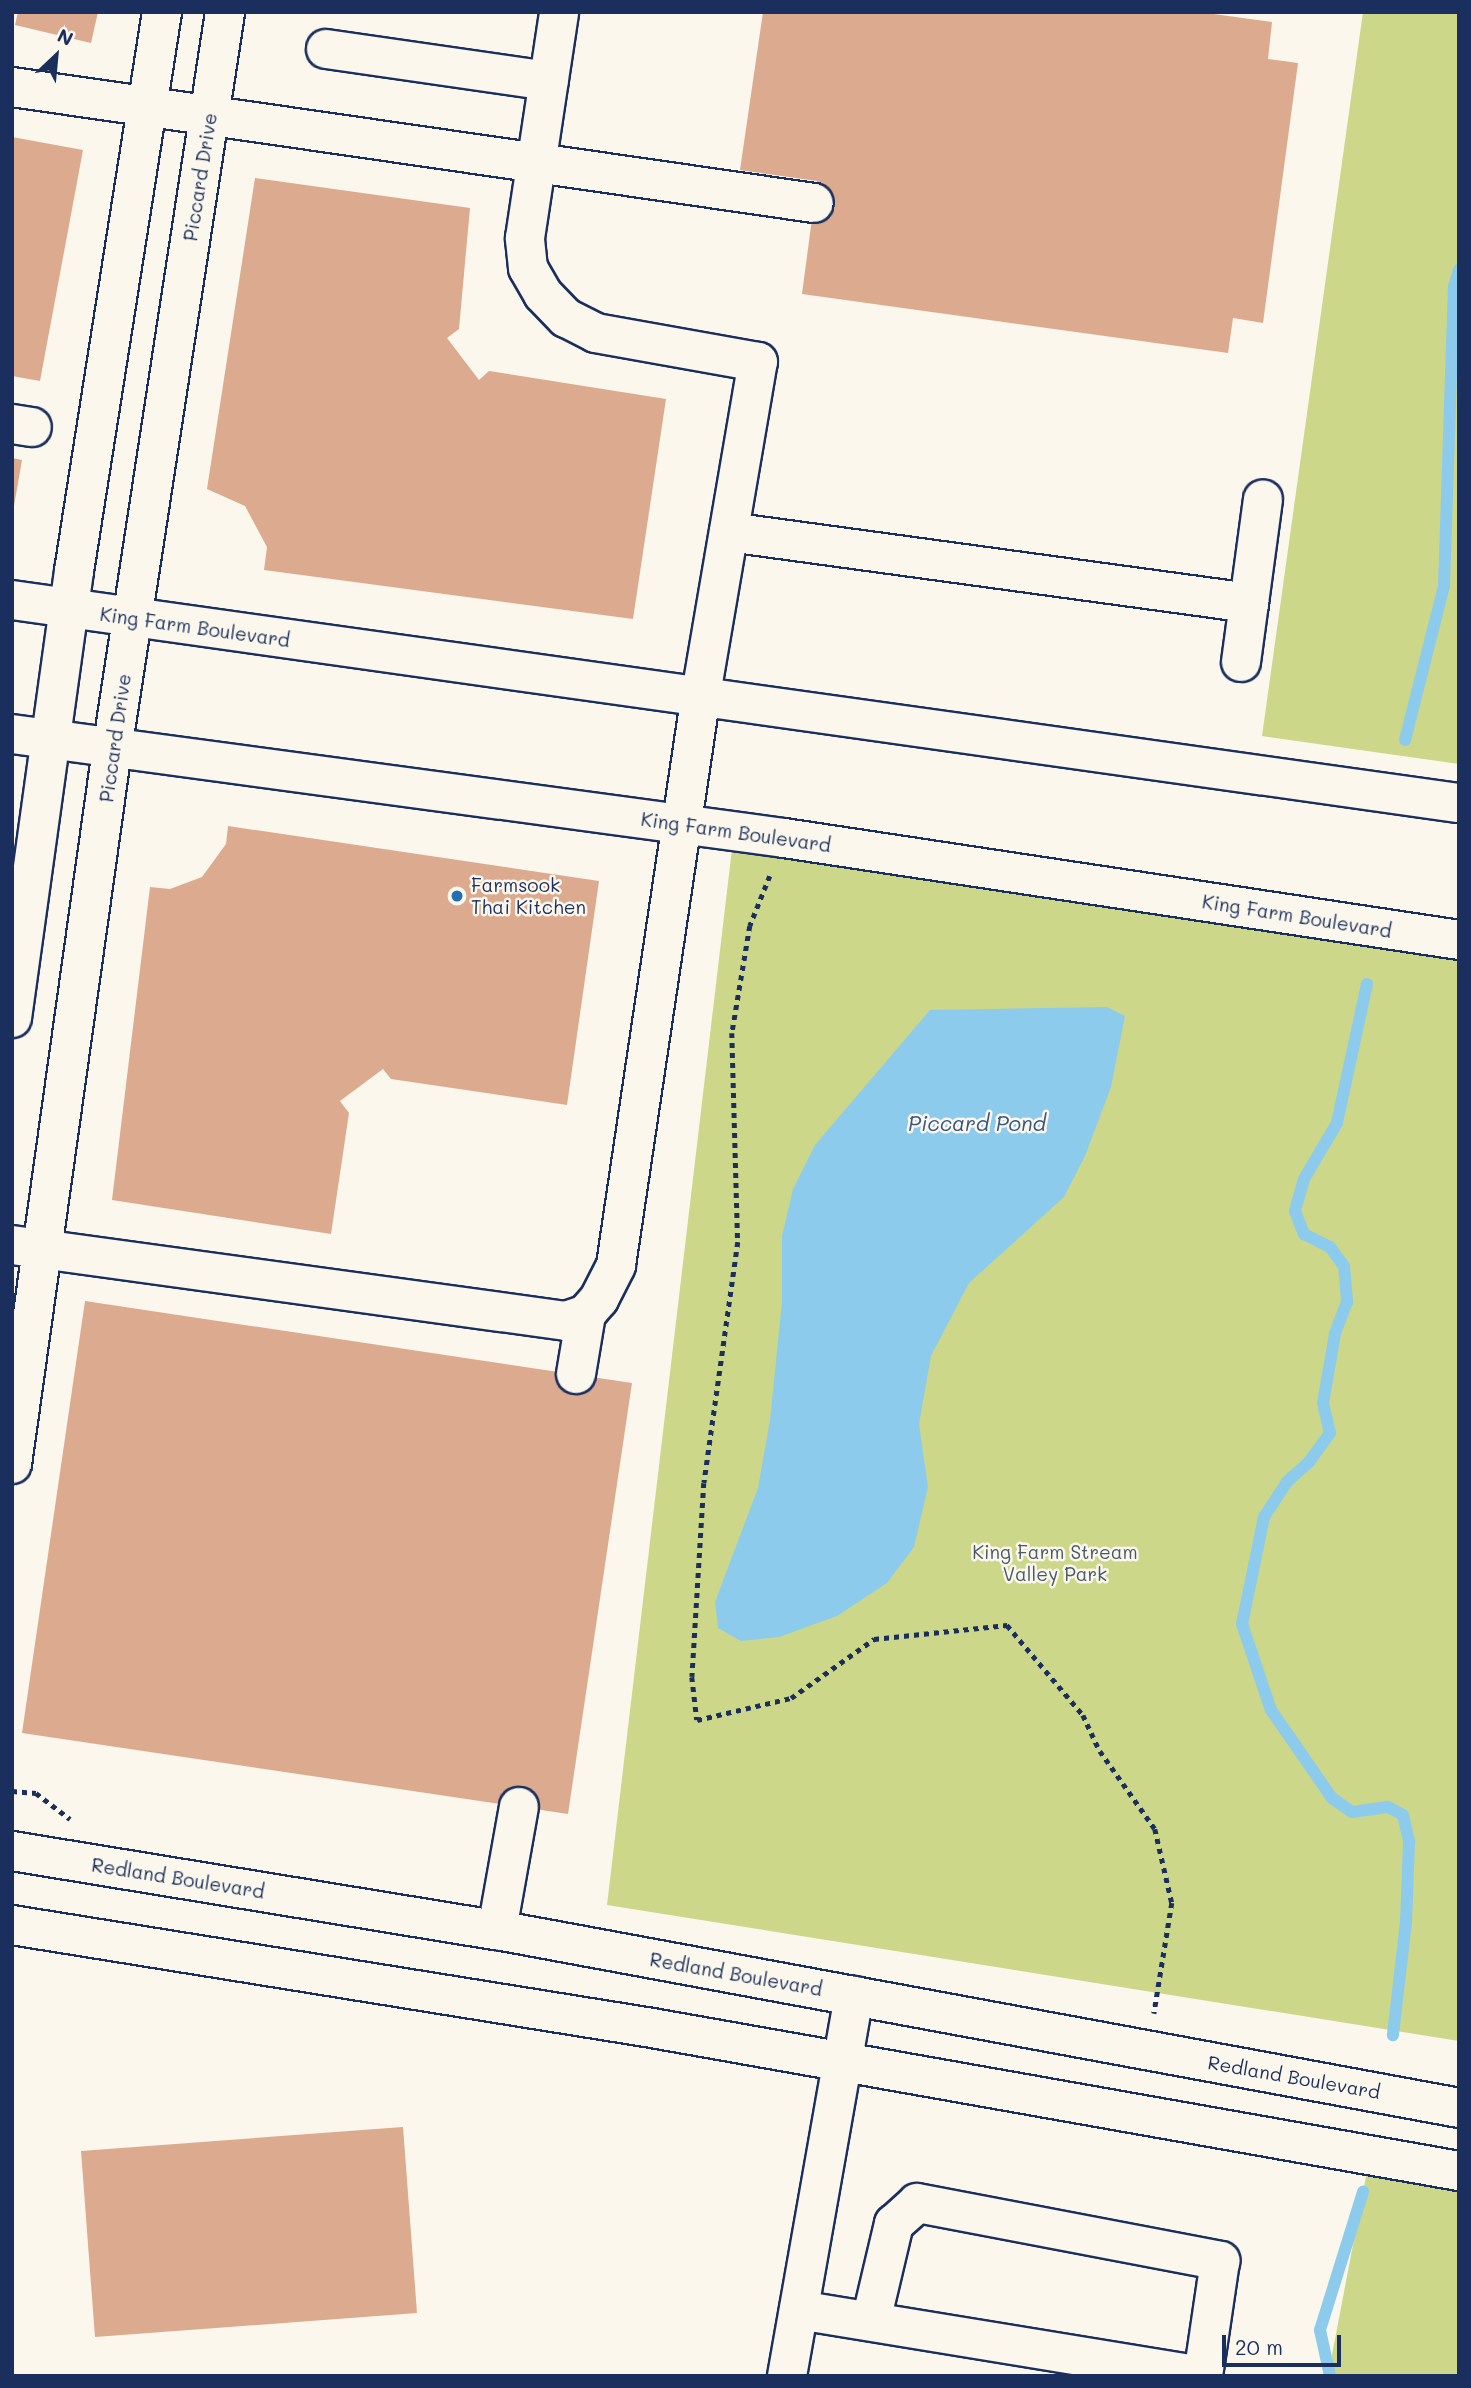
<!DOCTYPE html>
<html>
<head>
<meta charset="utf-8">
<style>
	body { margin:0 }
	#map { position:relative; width:1471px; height:2388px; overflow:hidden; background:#fbf7ec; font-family:Mali,sans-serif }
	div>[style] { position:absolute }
	.green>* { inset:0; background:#ccd78a }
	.water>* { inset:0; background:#8dcbed }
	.stream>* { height:12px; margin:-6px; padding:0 6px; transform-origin:6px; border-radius:6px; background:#8dcbed }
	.building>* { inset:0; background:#dcaa8e }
	.path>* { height:4.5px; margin-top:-2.25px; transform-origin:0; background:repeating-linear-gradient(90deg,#1b2f5e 0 5px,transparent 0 10px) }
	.roads { filter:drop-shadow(2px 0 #1b2f5e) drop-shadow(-2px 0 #1b2f5e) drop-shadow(0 2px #1b2f5e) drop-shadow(0 -2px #1b2f5e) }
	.minor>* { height:38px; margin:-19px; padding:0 19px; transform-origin:19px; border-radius:19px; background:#fbf7ec }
	.major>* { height:38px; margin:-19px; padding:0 19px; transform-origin:19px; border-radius:19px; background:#fbf7ec }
	.dots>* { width:19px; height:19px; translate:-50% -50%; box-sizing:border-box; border:4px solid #fbf7ec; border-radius:50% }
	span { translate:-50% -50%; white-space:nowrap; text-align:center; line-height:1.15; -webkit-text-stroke:5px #fbf7ec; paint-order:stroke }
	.street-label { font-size:19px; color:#1b2f5e }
	.poi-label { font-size:19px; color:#1b2f5e }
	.left { translate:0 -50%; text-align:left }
	.park-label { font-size:19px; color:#475969 }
	.water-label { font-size:21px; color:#385682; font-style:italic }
	.frame { position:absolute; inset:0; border:14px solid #1b2f5e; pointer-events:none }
	.north { position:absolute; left:21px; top:21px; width:70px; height:70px; -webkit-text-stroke:5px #fbf7ec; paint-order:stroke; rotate:26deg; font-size:19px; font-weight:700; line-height:28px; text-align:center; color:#1b2f5e }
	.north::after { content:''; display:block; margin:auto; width:24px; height:32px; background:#1b2f5e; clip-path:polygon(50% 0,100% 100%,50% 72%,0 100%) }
	.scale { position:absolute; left:1222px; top:2335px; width:119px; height:32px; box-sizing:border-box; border:4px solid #1b2f5e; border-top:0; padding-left:9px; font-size:21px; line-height:24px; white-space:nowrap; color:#1b2f5e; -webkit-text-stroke:5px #fbf7ec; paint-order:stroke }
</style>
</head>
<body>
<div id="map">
	<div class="green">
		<i style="clip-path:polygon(1363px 12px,1459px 12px,1459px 764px,1262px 736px)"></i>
		<i style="clip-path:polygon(732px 849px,1459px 961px,1459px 2041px,607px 1905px)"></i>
		<i style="clip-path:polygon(1371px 2150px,1459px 2166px,1459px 2376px,1328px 2376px)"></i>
	</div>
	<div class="water">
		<i style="clip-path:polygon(1107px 1007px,1125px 1016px,1111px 1087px,1085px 1156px,1064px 1197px,969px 1283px,931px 1356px,919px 1424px,928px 1487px,914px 1547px,887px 1583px,837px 1616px,779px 1637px,741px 1641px,718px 1628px,715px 1602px,758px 1488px,770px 1420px,782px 1302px,782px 1236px,793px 1189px,815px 1145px,930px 1010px)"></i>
	</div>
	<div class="stream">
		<i style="left:1405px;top:740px;width:159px;rotate:-75.8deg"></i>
		<i style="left:1444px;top:586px;width:299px;rotate:-88.1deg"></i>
		<i style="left:1454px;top:287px;width:18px;rotate:-74deg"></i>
		<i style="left:1367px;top:984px;width:142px;rotate:102.2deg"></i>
		<i style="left:1337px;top:1123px;width:65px;rotate:120.5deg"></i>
		<i style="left:1304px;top:1179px;width:33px;rotate:106deg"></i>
		<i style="left:1295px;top:1211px;width:25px;rotate:69deg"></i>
		<i style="left:1304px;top:1234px;width:29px;rotate:27deg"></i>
		<i style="left:1330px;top:1247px;width:24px;rotate:54deg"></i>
		<i style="left:1344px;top:1266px;width:36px;rotate:85deg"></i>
		<i style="left:1347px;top:1302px;width:34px;rotate:111deg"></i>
		<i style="left:1335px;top:1334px;width:70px;rotate:99.9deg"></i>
		<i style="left:1323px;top:1403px;width:31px;rotate:77deg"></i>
		<i style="left:1330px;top:1433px;width:36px;rotate:126deg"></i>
		<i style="left:1309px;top:1462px;width:30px;rotate:138deg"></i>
		<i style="left:1287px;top:1482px;width:42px;rotate:123.3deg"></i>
		<i style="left:1264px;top:1517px;width:109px;rotate:101.6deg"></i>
		<i style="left:1242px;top:1624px;width:91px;rotate:71.4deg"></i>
		<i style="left:1271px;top:1710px;width:107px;rotate:55.3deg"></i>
		<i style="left:1332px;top:1798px;width:24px;rotate:35deg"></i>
		<i style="left:1352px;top:1812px;width:36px;rotate:-8deg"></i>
		<i style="left:1388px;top:1807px;width:17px;rotate:28deg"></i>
		<i style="left:1403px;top:1815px;width:28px;rotate:77deg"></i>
		<i style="left:1409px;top:1842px;width:80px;rotate:92.1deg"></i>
		<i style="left:1406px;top:1922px;width:114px;rotate:96.6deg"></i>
		<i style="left:1330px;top:2376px;width:47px;rotate:-102.3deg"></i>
		<i style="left:1320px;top:2330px;width:145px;rotate:-72.7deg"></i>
	</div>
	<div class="building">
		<i style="clip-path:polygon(18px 12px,98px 12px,91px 43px,15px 25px)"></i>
		<i style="clip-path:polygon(763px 12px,1199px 12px,1272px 22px,1268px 59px,1298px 63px,1263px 323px,1233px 318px,1228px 353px,802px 294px,817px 181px,740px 170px)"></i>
		<i style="clip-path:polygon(12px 137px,83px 150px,40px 381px,12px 376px)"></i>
		<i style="clip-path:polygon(255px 178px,470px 208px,459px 329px,447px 338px,479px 380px,489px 371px,666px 399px,633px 619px,264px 570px,267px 547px,245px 506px,207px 489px)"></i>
		<i style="clip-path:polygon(12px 458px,22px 460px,14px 506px,12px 506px)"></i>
		<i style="clip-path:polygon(228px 826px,599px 881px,567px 1105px,391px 1079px,383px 1069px,340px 1101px,349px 1113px,331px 1234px,112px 1200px,150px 887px,170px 889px,202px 877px,226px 844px)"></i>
		<i style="clip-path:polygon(85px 1301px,632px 1383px,568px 1814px,22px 1733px)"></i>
		<i style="clip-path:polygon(403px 2127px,417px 2313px,95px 2337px,81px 2151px)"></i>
	</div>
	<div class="path">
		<i style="left:770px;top:876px;width:54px;rotate:111.8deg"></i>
		<i style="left:750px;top:926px;width:109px;rotate:99.5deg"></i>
		<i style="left:732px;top:1033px;width:209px;rotate:88.4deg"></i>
		<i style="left:738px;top:1242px;width:243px;rotate:98deg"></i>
		<i style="left:704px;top:1483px;width:194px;rotate:93.5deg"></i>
		<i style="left:692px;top:1677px;width:43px;rotate:83.4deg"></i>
		<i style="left:697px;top:1720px;width:97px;rotate:-13.2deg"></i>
		<i style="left:791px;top:1698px;width:102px;rotate:-35.4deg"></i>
		<i style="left:874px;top:1639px;width:134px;rotate:-6deg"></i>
		<i style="left:1007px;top:1625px;width:118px;rotate:49.8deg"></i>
		<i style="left:1083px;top:1715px;width:40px;rotate:65deg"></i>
		<i style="left:1100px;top:1751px;width:95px;rotate:54.8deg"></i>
		<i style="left:1155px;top:1829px;width:76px;rotate:77.1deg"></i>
		<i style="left:1172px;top:1903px;width:112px;rotate:99.2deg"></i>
		<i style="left:12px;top:1791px;width:24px;rotate:5deg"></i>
		<i style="left:36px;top:1793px;width:43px;rotate:37.4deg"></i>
	</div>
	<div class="roads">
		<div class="minor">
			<i style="left:326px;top:49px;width:225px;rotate:8.2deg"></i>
			<i style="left:12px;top:87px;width:810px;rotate:8.23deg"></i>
			<i style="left:12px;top:424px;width:20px;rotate:9deg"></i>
			<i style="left:729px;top:532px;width:525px;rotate:7.77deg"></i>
			<i style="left:12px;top:600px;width:1461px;rotate:7.99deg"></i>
			<i style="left:1241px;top:662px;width:164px;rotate:-82.3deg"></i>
			<i style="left:12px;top:734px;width:779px;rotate:7.67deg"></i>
			<i style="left:784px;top:838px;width:683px;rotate:8.59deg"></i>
			<i style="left:12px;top:1018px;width:451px;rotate:-82.1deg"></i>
			<i style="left:74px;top:571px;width:566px;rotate:-81.05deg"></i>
			<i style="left:12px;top:1245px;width:559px;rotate:7.81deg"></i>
			<i style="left:566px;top:1321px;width:21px;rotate:-19deg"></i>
			<i style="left:586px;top:1314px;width:20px;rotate:-49deg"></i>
			<i style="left:599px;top:1299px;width:38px;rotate:-63deg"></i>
			<i style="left:616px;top:1265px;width:577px;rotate:-81.53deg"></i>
			<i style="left:701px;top:694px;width:337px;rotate:-80.3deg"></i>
			<i style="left:758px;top:362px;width:165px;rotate:-169.9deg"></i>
			<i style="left:596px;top:333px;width:34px;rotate:-153deg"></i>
			<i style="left:566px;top:318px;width:33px;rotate:-134deg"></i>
			<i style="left:543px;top:294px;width:30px;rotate:-120deg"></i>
			<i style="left:528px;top:268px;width:30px;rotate:-96deg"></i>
			<i style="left:525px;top:238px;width:229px;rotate:-81.4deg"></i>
			<i style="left:576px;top:1374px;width:61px;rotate:-80.5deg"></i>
			<i style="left:12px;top:1464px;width:721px;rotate:-82.03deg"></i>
			<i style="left:112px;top:750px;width:747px;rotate:-81.29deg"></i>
			<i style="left:497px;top:1930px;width:125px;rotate:-79.9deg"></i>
			<i style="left:799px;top:2310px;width:408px;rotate:9.3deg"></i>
			<i style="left:871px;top:2321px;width:100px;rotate:-76.7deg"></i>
			<i style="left:894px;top:2224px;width:31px;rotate:-42deg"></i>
			<i style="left:917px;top:2203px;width:309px;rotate:10.8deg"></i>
			<i style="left:1220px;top:2261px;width:116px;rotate:98.4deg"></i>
			<i style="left:787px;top:2376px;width:386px;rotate:-80deg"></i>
		</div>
		<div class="major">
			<i style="left:12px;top:1851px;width:491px;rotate:9.3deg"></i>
			<i style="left:497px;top:1930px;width:978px;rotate:10.48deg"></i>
			<i style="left:12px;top:1925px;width:648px;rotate:9.14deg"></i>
			<i style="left:652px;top:2028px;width:820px;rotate:10.05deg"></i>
		</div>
	</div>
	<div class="dots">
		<i style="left:457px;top:896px;background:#1f6fb2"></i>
	</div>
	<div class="street-label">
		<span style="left:200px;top:177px;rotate:-81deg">Piccard Drive</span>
		<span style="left:195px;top:627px;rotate:8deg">King Farm Boulevard</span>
		<span style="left:115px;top:738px;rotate:-82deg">Piccard Drive</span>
		<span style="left:736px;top:832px;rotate:8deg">King Farm Boulevard</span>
		<span style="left:1297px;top:916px;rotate:9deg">King Farm Boulevard</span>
		<span style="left:178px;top:1878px;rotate:9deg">Redland Boulevard</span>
		<span style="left:736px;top:1974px;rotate:10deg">Redland Boulevard</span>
		<span style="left:1294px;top:2077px;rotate:10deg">Redland Boulevard</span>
	</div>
	<div class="poi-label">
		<span class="left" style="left:471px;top:896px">Farmsook<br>Thai Kitchen</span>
	</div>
	<div class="park-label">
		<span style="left:1055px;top:1563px">King Farm Stream<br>Valley Park</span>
	</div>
	<div class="water-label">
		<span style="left:977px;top:1123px">Piccard Pond</span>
	</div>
	<div class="frame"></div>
	<div class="north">N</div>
	<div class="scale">20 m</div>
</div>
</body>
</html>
